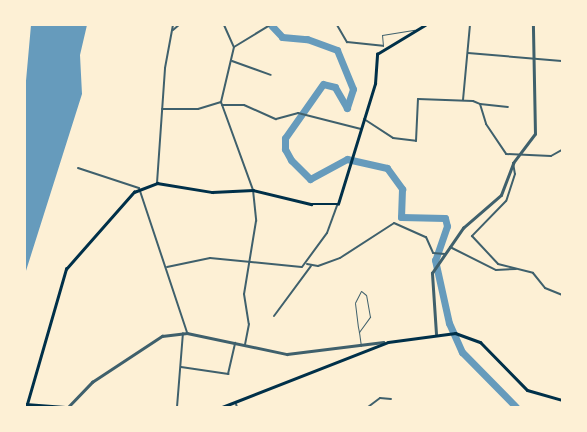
<!DOCTYPE html>
<html>
<head>
<meta charset="utf-8">
<style>
	body { margin:0 }
	#map { position:relative; width:587px; height:432px; overflow:hidden; background:#fdf0d5; font-family:"PT Sans",sans-serif }
	div>[style] { position:absolute }
	.water>* { inset:0; background:#669bbc }
	.river>* { height:7px; margin:-3.5px; padding:0 3.5px; transform-origin:3.5px; border-radius:3.5px; background:#669bbc }
	.service>* { height:1px; margin:-0.5px; padding:0 0.5px; transform-origin:0.5px; border-radius:0.5px; background:#3f606c }
	.minor>* { height:2px; margin:-1px; padding:0 1px; transform-origin:1px; border-radius:1px; background:#3f606c }
	.tertiary>* { height:2.5px; margin:-1.25px; padding:0 1.25px; transform-origin:1.25px; border-radius:1.25px; background:#3f606c }
	.secondary>* { height:2.5px; margin:-1.25px; padding:0 1.25px; transform-origin:1.25px; border-radius:1.25px; background:#003049 }
	.trunk>* { height:3px; margin:-1.5px; padding:0 1.5px; transform-origin:1.5px; border-radius:1.5px; background:#003049 }
	span { translate:-50% -50%; white-space:nowrap; text-align:center; line-height:1.15; -webkit-text-stroke:4px #fdf0d5; paint-order:stroke }
	.frame { position:absolute; inset:0; border:26px solid #fdf0d5; pointer-events:none }
</style>
</head>
<body>
<div id="map">
	<div class="water">
		<i style="clip-path:polygon(31px 25px,87px 25px,80px 55px,82px 94px,25px 274px,25px 92px)"></i>
	</div>
	<div class="river">
		<i style="left:271px;top:25px;width:16px;rotate:47deg"></i>
		<i style="left:282px;top:37px;width:25px;rotate:5deg"></i>
		<i style="left:307px;top:39px;width:32px;rotate:20deg"></i>
		<i style="left:337px;top:50px;width:42px;rotate:67.7deg"></i>
		<i style="left:353px;top:89px;width:20px;rotate:108deg"></i>
		<i style="left:347px;top:108px;width:24px;rotate:-120deg"></i>
		<i style="left:335px;top:87px;width:12px;rotate:-166deg"></i>
		<i style="left:323px;top:84px;width:66px;rotate:125.1deg"></i>
		<i style="left:285px;top:138px;width:11px;rotate:90deg"></i>
		<i style="left:285px;top:149px;width:13px;rotate:61deg"></i>
		<i style="left:291px;top:160px;width:27px;rotate:45deg"></i>
		<i style="left:310px;top:179px;width:42px;rotate:-28.4deg"></i>
		<i style="left:347px;top:159px;width:41px;rotate:12.7deg"></i>
		<i style="left:387px;top:168px;width:26px;rotate:54deg"></i>
		<i style="left:402px;top:189px;width:28px;rotate:92deg"></i>
		<i style="left:401px;top:217px;width:44px;rotate:1.3deg"></i>
		<i style="left:445px;top:218px;width:8px;rotate:76deg"></i>
		<i style="left:447px;top:226px;width:36px;rotate:109deg"></i>
		<i style="left:435px;top:260px;width:65px;rotate:77.5deg"></i>
		<i style="left:449px;top:323px;width:32px;rotate:66deg"></i>
		<i style="left:462px;top:352px;width:77px;rotate:45.5deg"></i>
	</div>
	<div class="service">
		<i style="left:383px;top:46px;width:11px;rotate:-95deg"></i>
		<i style="left:382px;top:35px;width:33px;rotate:-9deg"></i>
		<i style="left:359px;top:332px;width:19px;rotate:-54deg"></i>
		<i style="left:370px;top:317px;width:22px;rotate:-100deg"></i>
		<i style="left:366px;top:295px;width:6px;rotate:-141deg"></i>
		<i style="left:361px;top:291px;width:13px;rotate:117deg"></i>
		<i style="left:355px;top:303px;width:24px;rotate:83deg"></i>
		<i style="left:358px;top:327px;width:5px;rotate:79deg"></i>
		<i style="left:359px;top:332px;width:14px;rotate:82deg"></i>
	</div>
	<div class="minor">
		<i style="left:224px;top:25px;width:24px;rotate:66deg"></i>
		<i style="left:234px;top:47px;width:57px;rotate:103.3deg"></i>
		<i style="left:221px;top:102px;width:94px;rotate:70deg"></i>
		<i style="left:253px;top:190px;width:31px;rotate:84deg"></i>
		<i style="left:256px;top:221px;width:74px;rotate:99.3deg"></i>
		<i style="left:244px;top:294px;width:30px;rotate:81deg"></i>
		<i style="left:249px;top:324px;width:21px;rotate:101deg"></i>
		<i style="left:337px;top:25px;width:20px;rotate:60deg"></i>
		<i style="left:347px;top:42px;width:36px;rotate:6deg"></i>
		<i style="left:173px;top:30px;width:8px;rotate:-40deg"></i>
		<i style="left:234px;top:47px;width:42px;rotate:-31.4deg"></i>
		<i style="left:468px;top:53px;width:94px;rotate:4.9deg"></i>
		<i style="left:232px;top:61px;width:41px;rotate:19.7deg"></i>
		<i style="left:463px;top:100px;width:75px;rotate:-84.7deg"></i>
		<i style="left:480px;top:104px;width:28px;rotate:6deg"></i>
		<i style="left:222px;top:105px;width:22px"></i>
		<i style="left:244px;top:105px;width:35px;rotate:24deg"></i>
		<i style="left:276px;top:119px;width:23px;rotate:-15deg"></i>
		<i style="left:298px;top:113px;width:65px;rotate:14.3deg"></i>
		<i style="left:162px;top:109px;width:36px"></i>
		<i style="left:198px;top:109px;width:24px;rotate:-17deg"></i>
		<i style="left:364px;top:119px;width:35px;rotate:33deg"></i>
		<i style="left:393px;top:138px;width:23px;rotate:7deg"></i>
		<i style="left:416px;top:141px;width:42px;rotate:-87.3deg"></i>
		<i style="left:418px;top:99px;width:55px;rotate:2.1deg"></i>
		<i style="left:473px;top:101px;width:8px;rotate:23deg"></i>
		<i style="left:480px;top:104px;width:21px;rotate:73deg"></i>
		<i style="left:486px;top:124px;width:36px;rotate:56deg"></i>
		<i style="left:506px;top:154px;width:45px;rotate:2.5deg"></i>
		<i style="left:551px;top:156px;width:13px;rotate:-29deg"></i>
		<i style="left:513px;top:163px;width:11px;rotate:80deg"></i>
		<i style="left:515px;top:174px;width:28px;rotate:108deg"></i>
		<i style="left:506px;top:201px;width:49px;rotate:134.2deg"></i>
		<i style="left:472px;top:236px;width:38px;rotate:47deg"></i>
		<i style="left:498px;top:264px;width:36px;rotate:14deg"></i>
		<i style="left:533px;top:273px;width:19px;rotate:51deg"></i>
		<i style="left:545px;top:288px;width:18px;rotate:22deg"></i>
		<i style="left:78px;top:168px;width:64px;rotate:18.2deg"></i>
		<i style="left:139px;top:188px;width:152px;rotate:71.6deg"></i>
		<i style="left:157px;top:183px;width:115px;rotate:-86deg"></i>
		<i style="left:165px;top:68px;width:44px;rotate:-79.5deg"></i>
		<i style="left:450px;top:247px;width:51px;rotate:26.6deg"></i>
		<i style="left:496px;top:270px;width:20px;rotate:-3deg"></i>
		<i style="left:307px;top:264px;width:11px;rotate:10deg"></i>
		<i style="left:318px;top:266px;width:23px;rotate:-20deg"></i>
		<i style="left:340px;top:258px;width:64px;rotate:-32.9deg"></i>
		<i style="left:394px;top:223px;width:35px;rotate:24deg"></i>
		<i style="left:426px;top:237px;width:17px;rotate:66deg"></i>
		<i style="left:433px;top:253px;width:12px;rotate:5deg"></i>
		<i style="left:167px;top:267px;width:44px;rotate:-11.8deg"></i>
		<i style="left:210px;top:258px;width:92px;rotate:5.6deg"></i>
		<i style="left:302px;top:267px;width:42px;rotate:-53.7deg"></i>
		<i style="left:327px;top:233px;width:30px;rotate:-70deg"></i>
		<i style="left:274px;top:316px;width:62px;rotate:-53.5deg"></i>
		<i style="left:181px;top:367px;width:48px;rotate:8.5deg"></i>
		<i style="left:228px;top:374px;width:32px;rotate:-77deg"></i>
		<i style="left:236px;top:404px;width:3px;rotate:72deg"></i>
		<i style="left:177px;top:407px;width:74px;rotate:-85.4deg"></i>
		<i style="left:368px;top:407px;width:15px;rotate:-37deg"></i>
		<i style="left:380px;top:398px;width:11px;rotate:5deg"></i>
	</div>
	<div class="tertiary">
		<i style="left:436px;top:334px;width:61px;rotate:-93.8deg"></i>
		<i style="left:432px;top:273px;width:55px;rotate:-55.4deg"></i>
		<i style="left:463px;top:228px;width:50px;rotate:-41deg"></i>
		<i style="left:501px;top:195px;width:34px;rotate:-69deg"></i>
		<i style="left:513px;top:163px;width:36px;rotate:-53deg"></i>
		<i style="left:535px;top:134px;width:109px;rotate:-91.1deg"></i>
		<i style="left:68px;top:407px;width:35px;rotate:-46deg"></i>
		<i style="left:92px;top:382px;width:84px;rotate:-33.3deg"></i>
		<i style="left:162px;top:336px;width:25px;rotate:-7deg"></i>
		<i style="left:187px;top:333px;width:102px;rotate:11.9deg"></i>
		<i style="left:287px;top:354px;width:97px;rotate:-7.1deg"></i>
	</div>
	<div class="secondary">
		<i style="left:27px;top:404px;width:141px;rotate:-73.9deg"></i>
		<i style="left:66px;top:269px;width:103px;rotate:-48.6deg"></i>
		<i style="left:134px;top:192px;width:25px;rotate:-21deg"></i>
		<i style="left:157px;top:183px;width:56px;rotate:9.3deg"></i>
		<i style="left:212px;top:192px;width:41px;rotate:-2.8deg"></i>
		<i style="left:253px;top:190px;width:60px;rotate:13.6deg"></i>
		<i style="left:311px;top:204px;width:27px"></i>
		<i style="left:338px;top:204px;width:126px;rotate:-72.9deg"></i>
		<i style="left:375px;top:84px;width:30px;rotate:-86deg"></i>
		<i style="left:377px;top:54px;width:56px;rotate:-31.1deg"></i>
	</div>
	<div class="trunk">
		<i style="left:25px;top:404px;width:40px;rotate:4.3deg"></i>
		<i style="left:222px;top:407px;width:178px;rotate:-21.4deg"></i>
		<i style="left:388px;top:342px;width:68px;rotate:-7.7deg"></i>
		<i style="left:455px;top:333px;width:27px;rotate:20deg"></i>
		<i style="left:480px;top:342px;width:67px;rotate:45.6deg"></i>
		<i style="left:527px;top:390px;width:36px;rotate:16deg"></i>
	</div>
	<div class="frame"></div>
</div>
</body>
</html>
